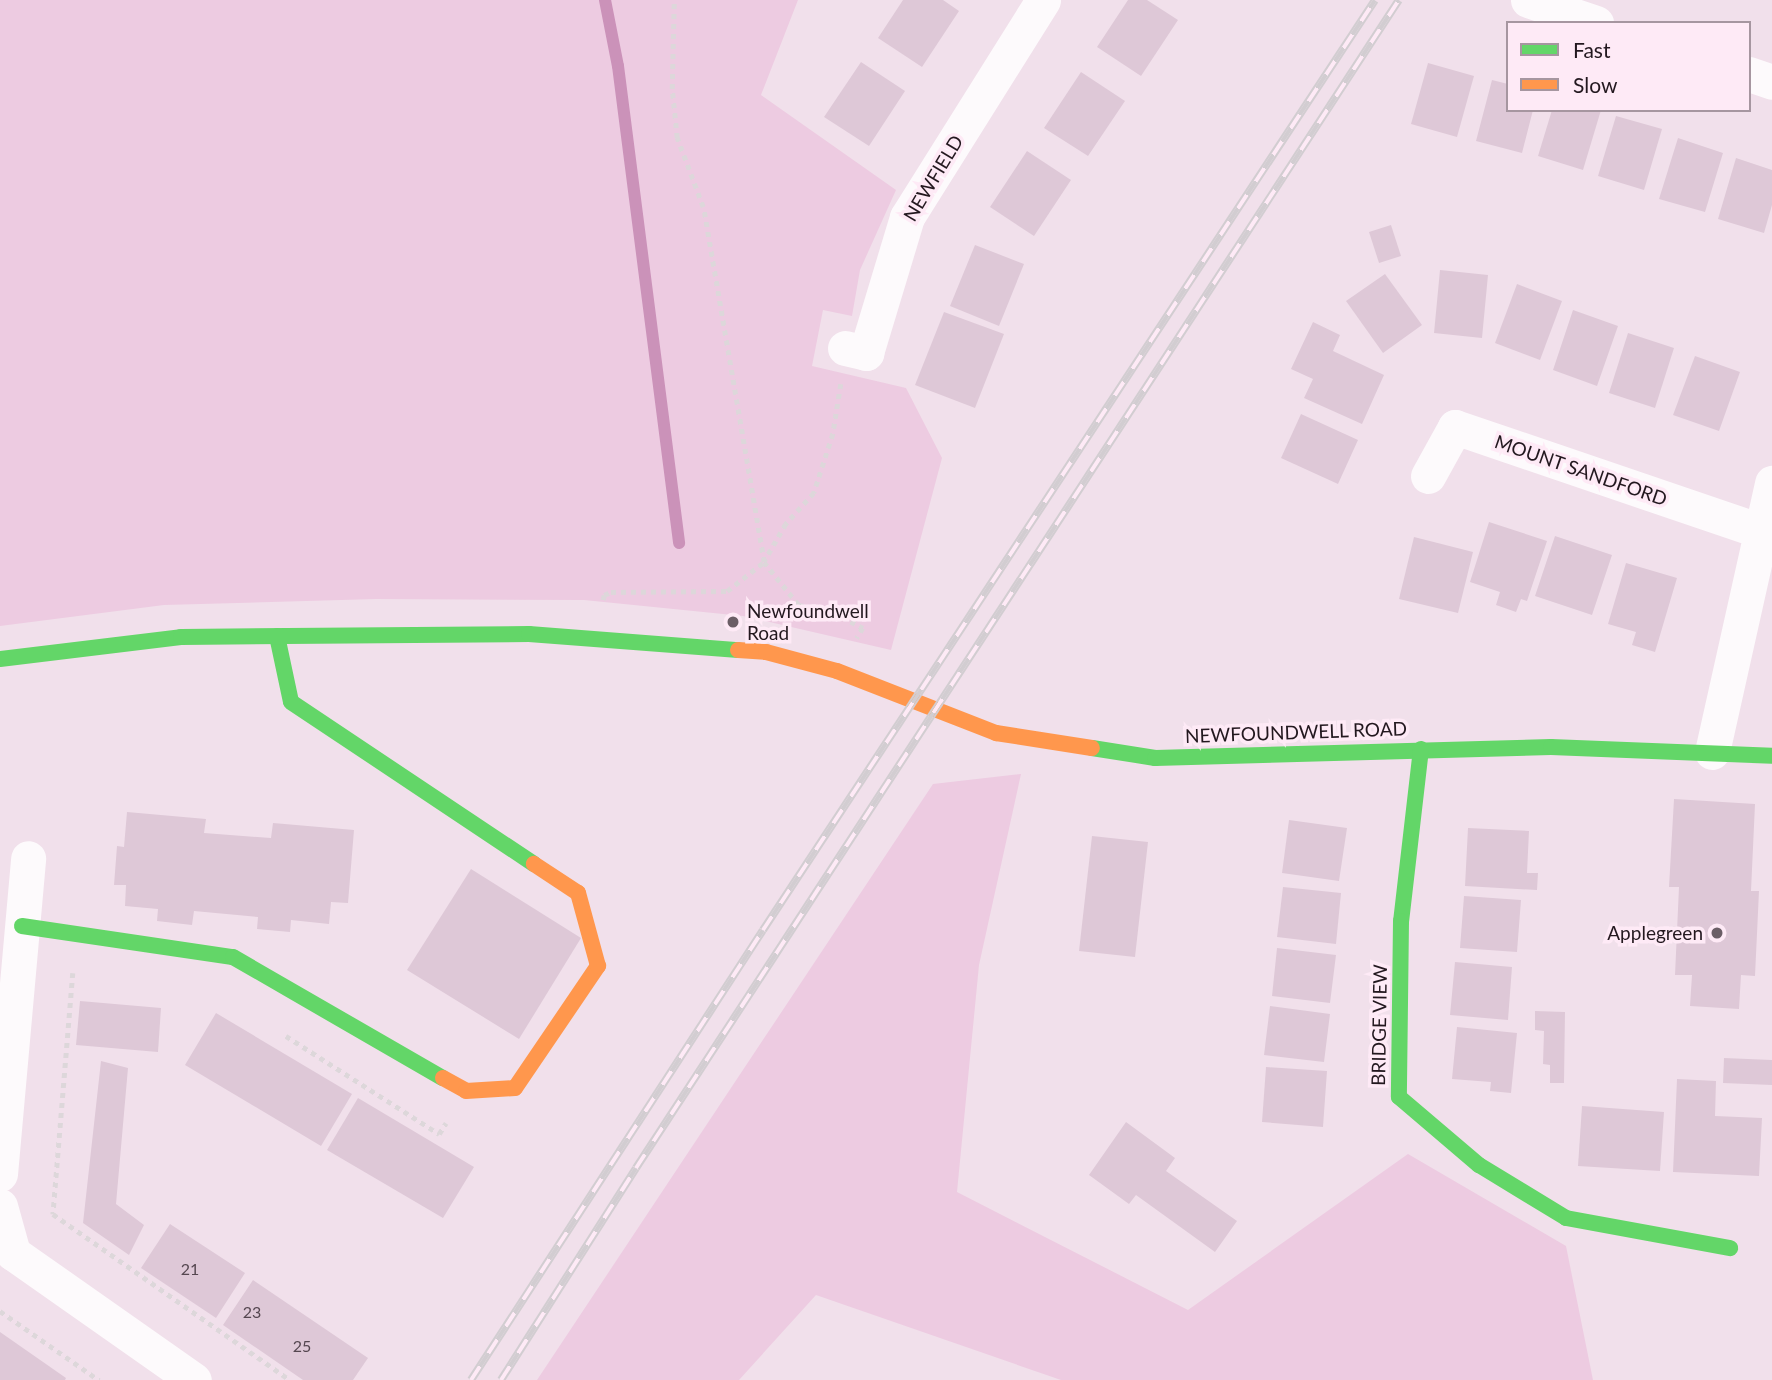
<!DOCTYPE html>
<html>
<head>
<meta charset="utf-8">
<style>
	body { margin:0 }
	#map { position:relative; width:1772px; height:1380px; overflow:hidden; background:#f1e0eb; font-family:Lato,sans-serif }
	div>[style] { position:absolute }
	.green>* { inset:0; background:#edcbe1 }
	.stream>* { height:12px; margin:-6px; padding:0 6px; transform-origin:6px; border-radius:6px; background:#cb92b9 }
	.building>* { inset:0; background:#dec8d7 }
	.path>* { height:4.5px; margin-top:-2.25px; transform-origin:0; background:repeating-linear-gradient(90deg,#ddd7da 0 5px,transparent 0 10px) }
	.street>* { height:35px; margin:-17.5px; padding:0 17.5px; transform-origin:17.5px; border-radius:17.5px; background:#fdfafc }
	.fast>* { height:16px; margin:-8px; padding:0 8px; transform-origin:8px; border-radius:8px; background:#63d668 }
	.slow>* { height:16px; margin:-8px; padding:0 8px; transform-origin:8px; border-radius:8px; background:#ff974d }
	.rail>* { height:8px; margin-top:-4px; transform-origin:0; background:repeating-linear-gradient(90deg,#feeaf6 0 16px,#d2cdd1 0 32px); box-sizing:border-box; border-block:2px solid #d2cdd1 }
	.dots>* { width:19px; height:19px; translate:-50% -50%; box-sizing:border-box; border:4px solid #feeaf6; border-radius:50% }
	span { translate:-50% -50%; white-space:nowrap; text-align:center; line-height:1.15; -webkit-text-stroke:7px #feeaf6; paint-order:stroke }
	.number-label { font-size:16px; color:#554750 }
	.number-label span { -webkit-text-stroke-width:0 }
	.street-label { font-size:19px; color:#23181f }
	.poi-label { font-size:19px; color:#23181f }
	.left { translate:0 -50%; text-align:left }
	.right { translate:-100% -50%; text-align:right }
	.legend { position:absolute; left:1506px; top:21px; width:245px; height:91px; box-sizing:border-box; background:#feeaf6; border:2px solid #a696a0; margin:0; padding:9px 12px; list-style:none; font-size:21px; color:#23181f }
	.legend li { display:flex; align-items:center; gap:14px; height:35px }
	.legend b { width:35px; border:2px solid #a696a0 }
</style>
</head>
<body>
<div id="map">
	<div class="green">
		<i style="clip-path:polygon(0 0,798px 0,761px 95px,896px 190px,860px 270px,852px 316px,823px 310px,812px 366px,906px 388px,942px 458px,891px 650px,743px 616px,584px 600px,376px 599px,164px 605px,0 626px)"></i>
		<i style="clip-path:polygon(1021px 774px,979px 965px,957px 1192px,1188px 1310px,1408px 1154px,1566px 1246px,1593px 1380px,1061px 1380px,816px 1295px,739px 1380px,537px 1380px,933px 784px)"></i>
	</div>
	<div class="stream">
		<i style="left:605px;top:0;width:67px;rotate:78.9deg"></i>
		<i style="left:618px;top:66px;width:481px;rotate:82.7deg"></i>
	</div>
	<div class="building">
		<i style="clip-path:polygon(903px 0,943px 0,959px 11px,922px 67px,878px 38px)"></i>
		<i style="clip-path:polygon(1128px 0,1147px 0,1178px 20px,1141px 76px,1097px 47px)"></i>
		<i style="clip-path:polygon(861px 62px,905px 91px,869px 146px,824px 117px)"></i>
		<i style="clip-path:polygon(1428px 63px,1474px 76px,1457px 137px,1411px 124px)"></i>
		<i style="clip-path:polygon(1081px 72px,1125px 101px,1088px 156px,1044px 128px)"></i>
		<i style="clip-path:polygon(1492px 80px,1508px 84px,1508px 110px,1533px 110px,1522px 153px,1476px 141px)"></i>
		<i style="clip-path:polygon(1552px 110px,1601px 110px,1583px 170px,1538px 156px)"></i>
		<i style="clip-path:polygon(1616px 116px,1662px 129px,1644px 190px,1598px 176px)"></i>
		<i style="clip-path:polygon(1678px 138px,1723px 153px,1705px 212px,1659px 199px)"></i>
		<i style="clip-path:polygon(1027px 151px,1071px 180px,1034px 236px,990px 207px)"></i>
		<i style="clip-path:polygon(1736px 158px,1772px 170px,1772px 205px,1764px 233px,1718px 219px)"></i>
		<i style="clip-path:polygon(1391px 225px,1401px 256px,1379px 263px,1369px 232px)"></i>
		<i style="clip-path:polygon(975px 245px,1024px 264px,999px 326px,950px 306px)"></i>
		<i style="clip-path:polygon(1440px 270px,1488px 275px,1482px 338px,1434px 333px)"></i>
		<i style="clip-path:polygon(1385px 274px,1422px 325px,1383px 353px,1346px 301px)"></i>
		<i style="clip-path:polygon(1517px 284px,1562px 301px,1540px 360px,1495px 343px)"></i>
		<i style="clip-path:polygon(1573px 310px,1618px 326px,1597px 386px,1553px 370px)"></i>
		<i style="clip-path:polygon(944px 312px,1004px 334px,975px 408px,915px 385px)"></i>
		<i style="clip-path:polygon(1313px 322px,1340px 335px,1333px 351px,1384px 375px,1362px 424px,1304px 398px,1313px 379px,1291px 369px)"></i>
		<i style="clip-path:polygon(1628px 333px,1674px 348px,1655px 408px,1609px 393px)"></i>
		<i style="clip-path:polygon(1695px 356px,1740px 372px,1719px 431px,1673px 415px)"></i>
		<i style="clip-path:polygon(1301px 414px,1358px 440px,1338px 484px,1281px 458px)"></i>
		<i style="clip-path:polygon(1489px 522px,1547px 541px,1527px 601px,1521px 599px,1516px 612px,1496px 605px,1500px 592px,1470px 582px)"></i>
		<i style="clip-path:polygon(1555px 536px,1612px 555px,1592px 615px,1535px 596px)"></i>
		<i style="clip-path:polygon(1414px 537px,1473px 552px,1458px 613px,1399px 599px)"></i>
		<i style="clip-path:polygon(1626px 563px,1677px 578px,1655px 652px,1632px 645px,1636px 632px,1608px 624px)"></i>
		<i style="clip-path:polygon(1674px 799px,1755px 804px,1751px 891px,1759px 891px,1755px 976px,1741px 975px,1739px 1009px,1690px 1006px,1692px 975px,1675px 975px,1679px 887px,1669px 887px)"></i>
		<i style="clip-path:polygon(127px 812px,206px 819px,204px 833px,271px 838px,273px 823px,354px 830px,348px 903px,331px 902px,329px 924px,291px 920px,290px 932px,257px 929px,258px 917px,194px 911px,192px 925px,157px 921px,158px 909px,125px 906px,126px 885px,114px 885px,117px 846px,124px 847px)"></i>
		<i style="clip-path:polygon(1289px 820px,1347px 828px,1339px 881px,1282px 873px)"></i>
		<i style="clip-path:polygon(1468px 828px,1529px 831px,1527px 873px,1538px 873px,1537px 890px,1465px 886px)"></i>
		<i style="clip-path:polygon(1092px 836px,1148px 842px,1135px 957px,1079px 951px)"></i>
		<i style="clip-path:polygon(471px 869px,581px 938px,519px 1039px,407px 970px)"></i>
		<i style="clip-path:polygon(1283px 887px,1341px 893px,1336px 944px,1277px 937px)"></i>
		<i style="clip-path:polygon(1464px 896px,1521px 900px,1517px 952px,1460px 948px)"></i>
		<i style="clip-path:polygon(1277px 948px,1336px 955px,1330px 1003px,1272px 996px)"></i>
		<i style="clip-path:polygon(1455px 962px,1512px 967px,1508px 1020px,1450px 1015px)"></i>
		<i style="clip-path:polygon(80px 1001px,161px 1008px,158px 1052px,76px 1045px)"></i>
		<i style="clip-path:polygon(1270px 1006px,1330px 1014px,1324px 1062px,1264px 1055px)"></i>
		<i style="clip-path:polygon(1535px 1011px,1565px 1012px,1564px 1083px,1550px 1083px,1550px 1065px,1543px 1064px,1544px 1031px,1535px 1030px)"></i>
		<i style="clip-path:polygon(216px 1013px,352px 1094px,321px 1146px,185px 1065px)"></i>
		<i style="clip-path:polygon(1457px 1027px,1517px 1033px,1511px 1093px,1490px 1091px,1491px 1082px,1452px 1079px)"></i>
		<i style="clip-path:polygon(1724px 1058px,1772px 1060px,1772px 1085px,1723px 1083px)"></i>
		<i style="clip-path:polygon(101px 1061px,128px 1068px,116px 1204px,144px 1225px,129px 1255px,83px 1223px)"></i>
		<i style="clip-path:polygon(1266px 1067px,1327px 1071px,1323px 1127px,1262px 1122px)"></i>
		<i style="clip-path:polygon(1677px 1079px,1716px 1081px,1715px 1116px,1762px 1118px,1759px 1176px,1673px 1172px)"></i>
		<i style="clip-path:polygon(358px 1098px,474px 1167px,443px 1218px,327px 1150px)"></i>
		<i style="clip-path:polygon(1582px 1106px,1664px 1112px,1660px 1171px,1578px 1166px)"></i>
		<i style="clip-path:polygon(1126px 1122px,1175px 1158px,1166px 1171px,1237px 1221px,1215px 1252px,1136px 1195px,1129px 1204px,1089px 1175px)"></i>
		<i style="clip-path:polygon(170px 1224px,245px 1273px,216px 1318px,141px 1268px)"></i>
		<i style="clip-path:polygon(253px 1280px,368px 1358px,353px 1380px,303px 1380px,223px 1325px)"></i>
		<i style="clip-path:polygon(0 1332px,66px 1378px,65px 1380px,0 1380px)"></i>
	</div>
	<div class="path">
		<i style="left:841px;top:384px;width:51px;rotate:99.1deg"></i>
		<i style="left:833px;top:434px;width:62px;rotate:107.9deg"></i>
		<i style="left:814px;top:493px;width:42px;rotate:132.1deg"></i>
		<i style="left:786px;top:524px;width:44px;rotate:120.1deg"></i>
		<i style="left:764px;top:562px;width:55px;rotate:50.9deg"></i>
		<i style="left:799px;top:605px;width:35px;rotate:12deg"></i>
		<i style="left:833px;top:612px;width:34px;rotate:28deg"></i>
		<i style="left:863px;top:628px;width:12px;rotate:121deg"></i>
		<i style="left:603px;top:600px;width:5px;rotate:-79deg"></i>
		<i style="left:604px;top:595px;width:8px;rotate:-23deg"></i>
		<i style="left:611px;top:592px;width:116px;rotate:-0.5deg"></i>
		<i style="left:727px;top:591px;width:47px;rotate:-38.1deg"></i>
		<i style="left:764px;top:562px;width:360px;rotate:-99.7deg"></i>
		<i style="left:703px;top:207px;width:74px;rotate:-110.6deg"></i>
		<i style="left:677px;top:138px;width:49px;rotate:-95.8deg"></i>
		<i style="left:672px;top:89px;width:89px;rotate:-88.7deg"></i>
		<i style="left:73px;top:973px;width:242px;rotate:94.7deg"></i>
		<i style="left:53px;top:1214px;width:289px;rotate:35deg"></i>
		<i style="left:286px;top:1036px;width:182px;rotate:32.6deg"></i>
		<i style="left:439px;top:1134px;width:13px;rotate:-58deg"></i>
		<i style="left:0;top:1311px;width:121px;rotate:34.9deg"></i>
	</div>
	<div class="street">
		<i style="left:1528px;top:0;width:72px;rotate:18.7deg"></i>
		<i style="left:1749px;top:74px;width:24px;rotate:19deg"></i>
		<i style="left:845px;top:348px;width:22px;rotate:13deg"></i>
		<i style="left:866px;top:353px;width:142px;rotate:-73.2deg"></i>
		<i style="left:907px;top:217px;width:256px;rotate:-57.9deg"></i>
		<i style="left:1428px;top:476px;width:56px;rotate:-61.1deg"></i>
		<i style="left:1455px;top:427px;width:322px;rotate:18.8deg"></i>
		<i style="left:1712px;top:752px;width:276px;rotate:-77.4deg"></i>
		<i style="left:0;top:1174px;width:317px;rotate:-84.9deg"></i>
		<i style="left:0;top:1206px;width:49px;rotate:74.5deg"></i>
		<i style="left:13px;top:1253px;width:221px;rotate:35.1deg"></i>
	</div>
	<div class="fast">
		<i style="left:277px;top:636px;width:67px;rotate:78deg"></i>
		<i style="left:291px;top:702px;width:292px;rotate:33.7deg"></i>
		<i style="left:0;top:659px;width:182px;rotate:-6.9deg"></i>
		<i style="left:181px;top:637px;width:348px;rotate:-0.5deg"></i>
		<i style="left:529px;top:634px;width:210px;rotate:4.4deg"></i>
		<i style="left:1092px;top:748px;width:64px;rotate:9deg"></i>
		<i style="left:1155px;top:758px;width:396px;rotate:-1.6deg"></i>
		<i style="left:1551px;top:747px;width:221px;rotate:2.3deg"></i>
		<i style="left:1421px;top:749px;width:173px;rotate:96.6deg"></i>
		<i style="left:1401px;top:921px;width:176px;rotate:90.7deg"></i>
		<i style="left:1399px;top:1097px;width:105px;rotate:40.4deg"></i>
		<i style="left:1479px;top:1165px;width:102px;rotate:31.3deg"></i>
		<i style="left:1566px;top:1218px;width:167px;rotate:10.4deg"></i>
		<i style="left:22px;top:926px;width:213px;rotate:8.4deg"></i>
		<i style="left:233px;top:957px;width:242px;rotate:30deg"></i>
	</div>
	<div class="slow">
		<i style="left:738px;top:650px;width:28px;rotate:4deg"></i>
		<i style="left:766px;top:652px;width:73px;rotate:15deg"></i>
		<i style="left:837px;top:671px;width:171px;rotate:21.3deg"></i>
		<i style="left:996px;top:733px;width:97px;rotate:8.9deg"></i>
		<i style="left:443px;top:1078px;width:26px;rotate:29deg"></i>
		<i style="left:466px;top:1091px;width:49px;rotate:-3.5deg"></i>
		<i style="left:515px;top:1088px;width:148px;rotate:-55.8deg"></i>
		<i style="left:598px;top:966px;width:76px;rotate:-105.3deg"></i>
		<i style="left:578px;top:893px;width:53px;rotate:-146.6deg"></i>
	</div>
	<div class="rail">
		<i style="left:471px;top:1380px;width:536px;rotate:-57.02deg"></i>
		<i style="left:763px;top:930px;width:1113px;rotate:-56.65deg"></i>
		<i style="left:501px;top:1380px;width:251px;rotate:-57.5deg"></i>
		<i style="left:636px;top:1168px;width:1395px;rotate:-56.85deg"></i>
	</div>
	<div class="dots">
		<i style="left:733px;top:622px;background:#6b5e66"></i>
		<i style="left:1717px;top:933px;background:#6b5e66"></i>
	</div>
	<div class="number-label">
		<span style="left:190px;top:1269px">21</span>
		<span style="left:252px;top:1312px">23</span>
		<span style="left:302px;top:1346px">25</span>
	</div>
	<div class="street-label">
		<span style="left:933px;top:178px;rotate:-59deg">NEWFIELD</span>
		<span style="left:1581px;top:470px;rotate:19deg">MOUNT SANDFORD</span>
		<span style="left:1296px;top:732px;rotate:-2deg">NEWFOUNDWELL ROAD</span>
		<span style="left:1379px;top:1025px;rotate:-89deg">BRIDGE VIEW</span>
	</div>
	<div class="poi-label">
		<span class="left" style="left:747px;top:622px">Newfoundwell<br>Road</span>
		<span class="right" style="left:1703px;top:933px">Applegreen</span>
	</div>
	<ul class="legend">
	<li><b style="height:9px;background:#63d668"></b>Fast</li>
	<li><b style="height:9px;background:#ff974d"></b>Slow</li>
	</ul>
</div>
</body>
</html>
